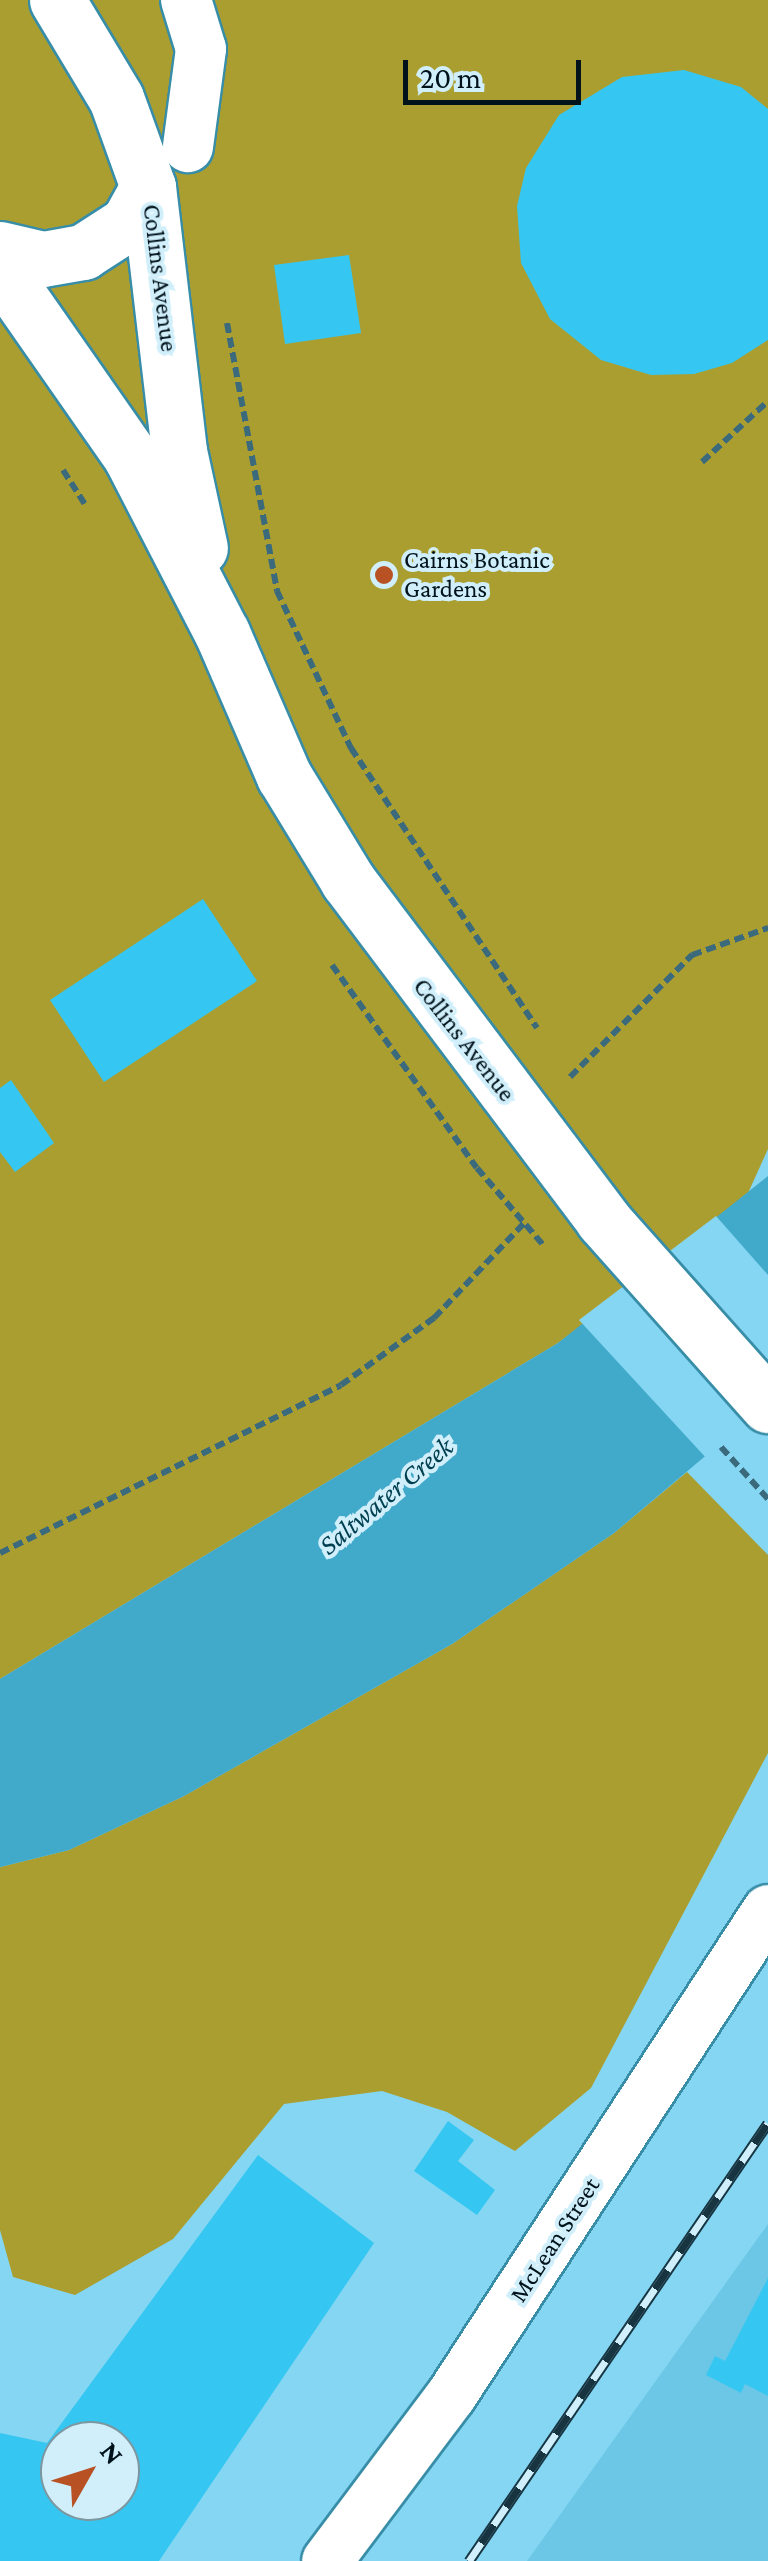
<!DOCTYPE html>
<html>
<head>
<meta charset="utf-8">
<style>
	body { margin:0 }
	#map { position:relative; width:768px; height:2561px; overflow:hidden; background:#84d6f3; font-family:"Crimson Pro",serif }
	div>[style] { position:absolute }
	.built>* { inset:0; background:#6cc7e6 }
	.green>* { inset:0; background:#ab9e30 }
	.water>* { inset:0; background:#41a9c9 }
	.pier>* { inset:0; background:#84d6f3 }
	.building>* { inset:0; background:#35c7f1 }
	.path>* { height:6px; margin-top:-3px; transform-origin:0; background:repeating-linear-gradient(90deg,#3b6a7c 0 10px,transparent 0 15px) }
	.roads { filter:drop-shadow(2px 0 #388da7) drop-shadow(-2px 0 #388da7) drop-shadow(0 2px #388da7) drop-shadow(0 -2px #388da7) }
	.street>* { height:50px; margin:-25px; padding:0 25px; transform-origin:25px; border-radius:25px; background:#fff }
	.secondary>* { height:55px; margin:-27.5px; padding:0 27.5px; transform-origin:27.5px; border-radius:27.5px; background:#fff }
	.rail>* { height:11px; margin-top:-5.5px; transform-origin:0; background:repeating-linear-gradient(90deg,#d0effb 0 22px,#173440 0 44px); box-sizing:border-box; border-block:2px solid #173440 }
	.dots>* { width:28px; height:28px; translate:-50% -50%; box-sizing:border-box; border:5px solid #d0effb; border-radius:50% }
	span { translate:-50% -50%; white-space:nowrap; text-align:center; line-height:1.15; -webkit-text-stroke:8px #d0effb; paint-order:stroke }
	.street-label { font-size:25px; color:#00121a }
	.poi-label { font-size:25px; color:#00121a }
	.left { translate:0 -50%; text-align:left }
	.water-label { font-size:28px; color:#003f50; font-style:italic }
	.north { position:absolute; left:40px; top:2421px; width:100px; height:100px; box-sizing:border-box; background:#d0effb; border:2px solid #7d97a1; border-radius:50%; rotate:51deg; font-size:28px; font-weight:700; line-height:40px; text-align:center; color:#00121a }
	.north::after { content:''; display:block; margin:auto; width:35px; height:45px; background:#b85224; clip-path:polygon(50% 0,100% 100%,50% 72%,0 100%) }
	.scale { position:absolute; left:403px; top:60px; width:178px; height:45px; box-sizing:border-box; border:5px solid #00121a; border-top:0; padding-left:12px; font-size:30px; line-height:35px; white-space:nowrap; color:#00121a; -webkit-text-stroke:8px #d0effb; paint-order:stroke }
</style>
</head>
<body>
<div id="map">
	<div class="built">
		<i style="clip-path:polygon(768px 2224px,768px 2561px,527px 2561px)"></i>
	</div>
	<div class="green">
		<i style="clip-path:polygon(0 0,768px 0,768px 1149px,744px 1202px,558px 1343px,0 1679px)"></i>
		<i style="clip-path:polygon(687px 1472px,768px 1555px,768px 1753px,591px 2088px,515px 2151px,447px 2112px,382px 2091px,284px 2104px,173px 2239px,75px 2295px,13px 2277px,0 2230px,0 1867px,69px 1850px,184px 1796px,452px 1644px,614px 1533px)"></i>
	</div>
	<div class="water">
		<i style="clip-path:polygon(768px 1176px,768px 1403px,614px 1533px,452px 1644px,184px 1796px,69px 1850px,0 1867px,0 1679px,558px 1343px)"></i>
	</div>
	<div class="pier">
		<i style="clip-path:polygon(716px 1216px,768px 1275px,768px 1410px,708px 1460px,579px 1320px)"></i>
	</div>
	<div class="building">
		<i style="clip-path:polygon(684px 70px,741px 87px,768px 109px,768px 340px,732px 363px,694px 374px,651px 375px,601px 360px,550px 319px,521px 263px,517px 206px,526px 168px,559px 115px,622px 77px)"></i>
		<i style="clip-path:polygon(349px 255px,361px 333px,285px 344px,274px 265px)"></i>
		<i style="clip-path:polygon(203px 899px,257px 981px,104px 1082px,50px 1000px)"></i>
		<i style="clip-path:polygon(11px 1080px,54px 1143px,15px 1172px,0 1152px,0 1088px)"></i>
		<i style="clip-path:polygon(448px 2121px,474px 2140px,458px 2161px,495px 2190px,477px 2215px,414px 2171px)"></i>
		<i style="clip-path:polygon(evenodd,258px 2155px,374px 2243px,159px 2561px,0 2561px,0 2433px,47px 2443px,258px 2155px,60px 2441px,120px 2441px,120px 2501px,60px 2501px,60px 2441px)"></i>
		<i style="clip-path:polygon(768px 2278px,768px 2396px,745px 2384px,741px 2393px,706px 2375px,715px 2356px,725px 2361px)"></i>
	</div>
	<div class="path">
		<i style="left:227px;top:323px;width:273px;rotate:79.4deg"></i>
		<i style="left:277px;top:591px;width:174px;rotate:64.8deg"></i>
		<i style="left:351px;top:748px;width:336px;rotate:56.4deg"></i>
		<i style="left:702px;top:462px;width:90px;rotate:-42.7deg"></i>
		<i style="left:63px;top:470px;width:43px;rotate:57.4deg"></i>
		<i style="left:332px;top:965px;width:249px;rotate:54.5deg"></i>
		<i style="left:477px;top:1168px;width:103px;rotate:49.3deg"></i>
		<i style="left:570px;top:1077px;width:173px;rotate:-45deg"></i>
		<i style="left:692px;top:955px;width:81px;rotate:-19.6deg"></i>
		<i style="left:721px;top:1447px;width:70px;rotate:47.9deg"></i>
		<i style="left:0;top:1553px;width:380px;rotate:-26.2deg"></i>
		<i style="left:341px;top:1385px;width:115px;rotate:-35.8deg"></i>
		<i style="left:434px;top:1318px;width:131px;rotate:-46.5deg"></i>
	</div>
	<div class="roads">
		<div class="street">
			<i style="left:186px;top:0;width:51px;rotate:73deg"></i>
			<i style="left:201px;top:49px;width:99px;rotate:97.6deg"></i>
			<i style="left:327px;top:2561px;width:206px;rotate:-53.1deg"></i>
			<i style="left:451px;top:2396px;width:580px;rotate:-56.89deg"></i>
		</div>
		<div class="secondary">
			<i style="left:57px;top:0;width:114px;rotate:59deg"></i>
			<i style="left:116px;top:98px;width:95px;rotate:70.2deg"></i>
			<i style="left:148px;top:187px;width:266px;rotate:83.3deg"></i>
			<i style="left:179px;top:451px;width:99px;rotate:77.8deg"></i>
			<i style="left:0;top:249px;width:44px;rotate:13.1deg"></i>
			<i style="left:43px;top:259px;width:41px;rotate:-9.9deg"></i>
			<i style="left:83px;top:252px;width:54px;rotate:-32.8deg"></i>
			<i style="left:128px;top:223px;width:41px;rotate:-60.9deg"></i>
			<i style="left:0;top:269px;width:229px;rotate:55.1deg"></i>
			<i style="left:131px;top:457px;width:198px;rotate:62.7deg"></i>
			<i style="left:222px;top:633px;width:156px;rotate:66.6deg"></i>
			<i style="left:284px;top:776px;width:123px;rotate:58.6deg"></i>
			<i style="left:348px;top:881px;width:424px;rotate:53deg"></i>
			<i style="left:603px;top:1220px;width:248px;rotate:48.3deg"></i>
		</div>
	</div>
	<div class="rail">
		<i style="left:469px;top:2561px;width:530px;rotate:-55.68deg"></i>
	</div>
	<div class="dots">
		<i style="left:384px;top:575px;background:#b85224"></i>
	</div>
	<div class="street-label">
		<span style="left:160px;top:278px;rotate:83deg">Collins Avenue</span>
		<span style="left:464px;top:1040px;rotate:52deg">Collins Avenue</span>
		<span style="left:555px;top:2240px;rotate:-57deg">McLean Street</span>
	</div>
	<div class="poi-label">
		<span class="left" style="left:404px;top:575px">Cairns Botanic<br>Gardens</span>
	</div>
	<div class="water-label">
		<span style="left:386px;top:1496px;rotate:-40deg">Saltwater Creek</span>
	</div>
	<div class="north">N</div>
	<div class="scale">20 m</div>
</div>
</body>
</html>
